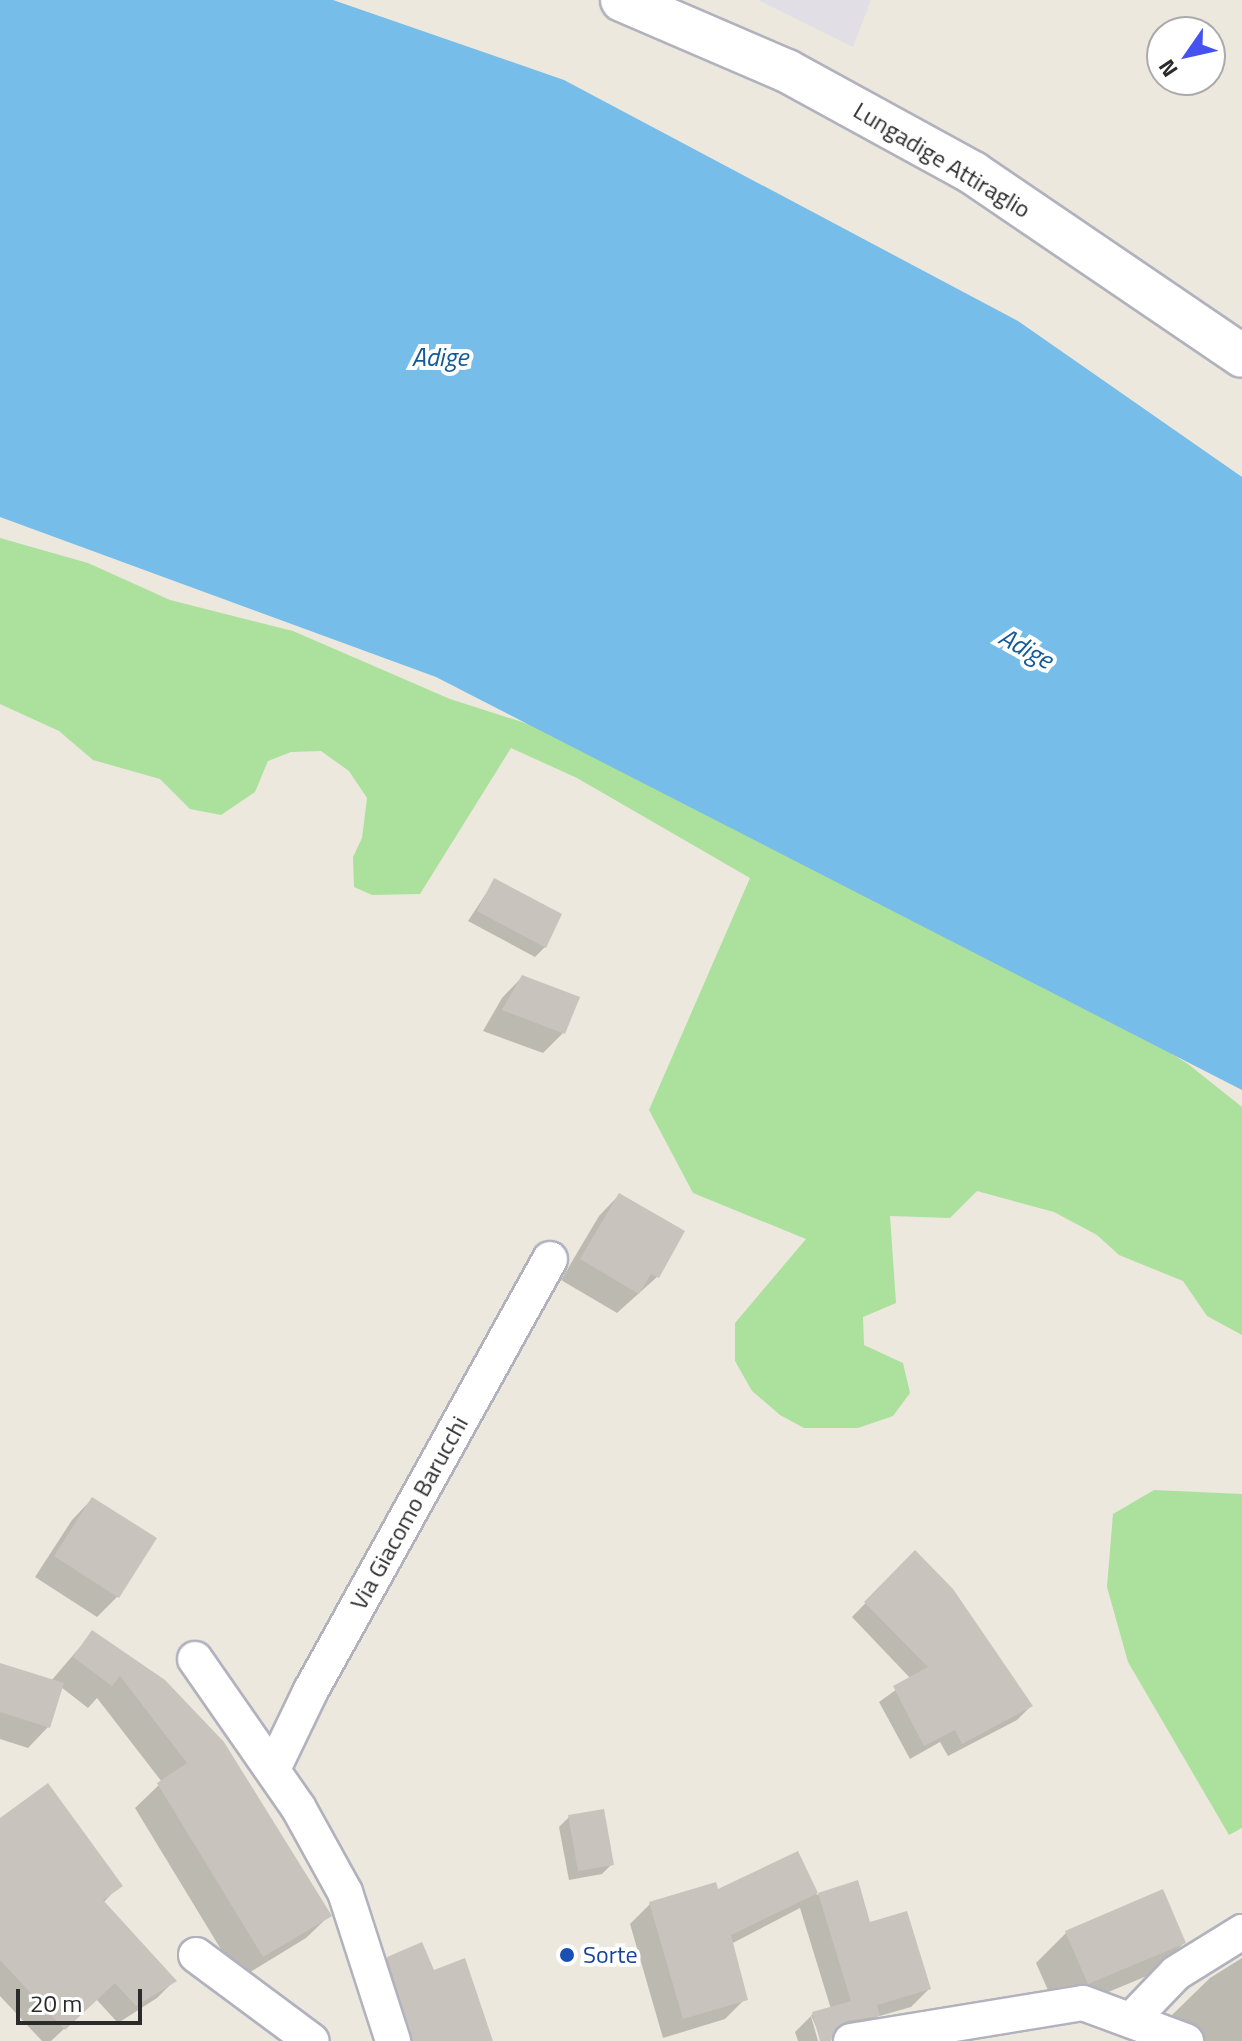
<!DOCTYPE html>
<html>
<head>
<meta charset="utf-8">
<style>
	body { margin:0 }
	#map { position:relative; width:1242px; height:2041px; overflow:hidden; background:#ece8de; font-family:"Titillium Web",sans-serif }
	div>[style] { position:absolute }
	.industrial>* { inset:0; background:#e1dee5 }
	.green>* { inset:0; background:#ace09d }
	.water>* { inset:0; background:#76bde9 }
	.shadow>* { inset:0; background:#0003 }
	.building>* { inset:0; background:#c8c4bd }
	.roads { filter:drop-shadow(2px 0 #b1b2be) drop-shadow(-2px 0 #b1b2be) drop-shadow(0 2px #b1b2be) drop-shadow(0 -2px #b1b2be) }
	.minor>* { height:34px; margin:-17px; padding:0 17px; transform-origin:17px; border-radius:17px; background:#fff }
	.tertiary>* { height:42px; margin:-21px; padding:0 21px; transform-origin:21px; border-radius:21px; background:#fff }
	.dots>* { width:22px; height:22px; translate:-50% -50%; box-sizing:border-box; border:4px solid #fff; border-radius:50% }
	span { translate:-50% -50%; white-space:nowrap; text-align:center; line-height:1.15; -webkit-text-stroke:8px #fff; paint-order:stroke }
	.street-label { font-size:24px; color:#2b2b2b }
	.transit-label { font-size:24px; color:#164399 }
	.left { translate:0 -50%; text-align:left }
	.water-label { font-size:26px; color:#145a96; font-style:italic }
	.north { position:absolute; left:1146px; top:16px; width:80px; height:80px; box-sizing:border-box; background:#fff; border:2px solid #aaa; border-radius:50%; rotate:236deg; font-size:22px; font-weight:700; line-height:32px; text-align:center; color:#2b2b2b }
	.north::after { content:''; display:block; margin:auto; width:28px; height:36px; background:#4552f1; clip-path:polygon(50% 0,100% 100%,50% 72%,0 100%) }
	.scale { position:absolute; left:16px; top:1989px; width:126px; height:36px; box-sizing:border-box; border:4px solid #2b2b2b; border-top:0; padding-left:10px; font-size:24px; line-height:28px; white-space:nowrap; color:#2b2b2b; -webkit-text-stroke:6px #fff; paint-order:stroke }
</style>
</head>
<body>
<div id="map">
	<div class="industrial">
		<i style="clip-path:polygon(758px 0,871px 0,853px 47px)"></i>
	</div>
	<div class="green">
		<i style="clip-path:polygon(0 538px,88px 563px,170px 600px,293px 631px,450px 699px,553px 732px,1090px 1003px,1188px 1064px,1242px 1107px,1242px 1335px,1207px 1316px,1183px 1281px,1119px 1255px,1097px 1235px,1054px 1212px,977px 1191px,950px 1218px,890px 1216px,896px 1303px,863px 1317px,864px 1345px,903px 1363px,910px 1393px,893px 1416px,858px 1428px,804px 1428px,780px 1415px,752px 1391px,735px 1361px,735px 1323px,806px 1239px,693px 1193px,649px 1110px,750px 878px,577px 778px,511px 748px,420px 894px,372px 895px,354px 887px,353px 857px,362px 838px,367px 798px,349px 771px,321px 751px,291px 752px,268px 761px,255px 792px,221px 815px,190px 809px,160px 779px,93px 760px,59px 731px,0 704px)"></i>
		<i style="clip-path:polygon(1154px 1490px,1242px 1494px,1242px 1828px,1229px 1835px,1128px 1662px,1107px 1587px,1113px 1514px)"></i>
	</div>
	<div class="water">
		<i style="clip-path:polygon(0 0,333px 0,564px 80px,1018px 321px,1242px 477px,1242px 1090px,436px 677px,0 517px)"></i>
	</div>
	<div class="shadow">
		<i style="clip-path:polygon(495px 880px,545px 947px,535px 957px,468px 921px)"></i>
		<i style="clip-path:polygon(522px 977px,563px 1033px,543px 1053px,483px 1031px,502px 998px)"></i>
		<i style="clip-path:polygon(619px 1195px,657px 1277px,617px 1313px,561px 1280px,599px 1216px)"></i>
		<i style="clip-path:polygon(92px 1499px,118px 1596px,97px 1617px,35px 1577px,72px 1520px)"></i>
		<i style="clip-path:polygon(915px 1552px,1031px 1706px,1017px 1720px,948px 1756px,940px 1742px,910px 1759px,879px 1702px,911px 1679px,852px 1617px)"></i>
		<i style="clip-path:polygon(92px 1633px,329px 1916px,306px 1938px,239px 1979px,135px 1808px,162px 1782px,97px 1698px,88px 1708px,61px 1687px,48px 1727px,28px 1748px,0 1739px,0 1665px,51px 1681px)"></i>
		<i style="clip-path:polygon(569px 1817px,612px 1864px,602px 1874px,569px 1880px,559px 1827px)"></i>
		<i style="clip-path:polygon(0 1821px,120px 1885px,103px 1903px,174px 1981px,157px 1998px,118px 2023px,96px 1999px,51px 2041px,42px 2041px,0 1996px)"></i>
		<i style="clip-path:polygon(797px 1853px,817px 1895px,857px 1883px,869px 1925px,929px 1989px,911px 2007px,876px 2017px,860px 2033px,822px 2041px,811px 2015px,831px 2009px,800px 1908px,731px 1944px,745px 1999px,725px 2019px,663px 2038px,630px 1924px,650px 1904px,717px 1891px)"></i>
		<i style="clip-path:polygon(1066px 1933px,1184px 1943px,1154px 1973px,1058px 2013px,1036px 1963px)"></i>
		<i style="clip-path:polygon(388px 1958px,433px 1973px,491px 2041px,387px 2041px,367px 1979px)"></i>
		<i style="clip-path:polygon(1242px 1958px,1242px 2041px,1176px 2041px,1171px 2016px,1210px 1978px)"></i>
		<i style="clip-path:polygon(811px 2016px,818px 2041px,798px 2041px,795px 2032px)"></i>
	</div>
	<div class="building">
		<i style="clip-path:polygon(494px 878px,562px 914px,546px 948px,477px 911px)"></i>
		<i style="clip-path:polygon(522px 975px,580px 997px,565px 1034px,502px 1010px)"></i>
		<i style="clip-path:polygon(619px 1193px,685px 1231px,659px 1278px,651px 1274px,639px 1294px,580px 1259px)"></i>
		<i style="clip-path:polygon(92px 1497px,157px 1538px,119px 1598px,54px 1556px)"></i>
		<i style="clip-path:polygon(915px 1550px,953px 1589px,1033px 1706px,962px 1744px,955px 1730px,924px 1746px,893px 1686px,928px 1667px,864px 1602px)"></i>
		<i style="clip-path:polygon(92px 1630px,165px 1680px,224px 1742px,332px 1916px,263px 1957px,157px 1783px,187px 1763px,120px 1676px,112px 1686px,73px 1657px)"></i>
		<i style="clip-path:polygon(0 1663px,64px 1683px,50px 1728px,0 1712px)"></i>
		<i style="clip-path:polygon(48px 1783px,123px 1886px,103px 1900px,177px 1981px,136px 2006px,115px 1983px,65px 2030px,0 1960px,0 1818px)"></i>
		<i style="clip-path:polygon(604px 1809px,614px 1865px,578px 1871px,568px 1815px)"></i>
		<i style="clip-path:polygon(798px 1851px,818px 1893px,731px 1935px,748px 2000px,683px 2019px,649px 1902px,716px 1882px,718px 1889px)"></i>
		<i style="clip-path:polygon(858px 1880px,870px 1922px,907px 1911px,931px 1989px,877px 2005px,880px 2016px,847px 2021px,838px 2026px,831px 2041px,820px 2041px,812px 2012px,851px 2001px,818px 1893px)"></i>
		<i style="clip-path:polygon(1163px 1889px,1186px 1943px,1088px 1984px,1065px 1931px)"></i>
		<i style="clip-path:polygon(422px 1942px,434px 1970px,465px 1958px,493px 2041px,412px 2041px,387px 1957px)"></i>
	</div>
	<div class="roads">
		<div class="minor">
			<i style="left:195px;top:1659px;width:180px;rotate:55.2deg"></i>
			<i style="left:298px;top:1807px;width:97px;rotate:61.1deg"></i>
			<i style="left:345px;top:1892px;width:157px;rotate:72.1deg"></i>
			<i style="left:273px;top:1769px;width:85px;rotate:-64.3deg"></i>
			<i style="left:310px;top:1692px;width:495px;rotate:-61deg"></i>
			<i style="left:196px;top:1955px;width:144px;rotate:36.6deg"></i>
			<i style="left:1131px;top:2020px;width:65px;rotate:-46.2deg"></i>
			<i style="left:1176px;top:1973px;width:78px;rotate:-31.8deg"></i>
			<i style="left:851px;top:2041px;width:235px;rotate:-9.3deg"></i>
			<i style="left:1083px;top:2003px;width:110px;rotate:20.3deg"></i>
		</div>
		<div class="tertiary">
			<i style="left:622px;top:0;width:180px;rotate:23.3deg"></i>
			<i style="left:787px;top:71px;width:212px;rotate:28.7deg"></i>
			<i style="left:973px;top:173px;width:325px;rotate:34.2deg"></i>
		</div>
	</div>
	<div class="dots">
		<i style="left:567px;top:1955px;background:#1a4fb4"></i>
	</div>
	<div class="street-label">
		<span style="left:942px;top:160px;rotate:31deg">Lungadige Attiraglio</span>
		<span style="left:409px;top:1513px;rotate:-61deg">Via Giacomo Barucchi</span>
	</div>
	<div class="transit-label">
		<span class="left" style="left:583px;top:1955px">Sorte</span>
	</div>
	<div class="water-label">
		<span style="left:440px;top:357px">Adige</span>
		<span style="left:1026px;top:648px;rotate:29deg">Adige</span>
	</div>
	<div class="north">N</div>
	<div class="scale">20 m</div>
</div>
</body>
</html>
